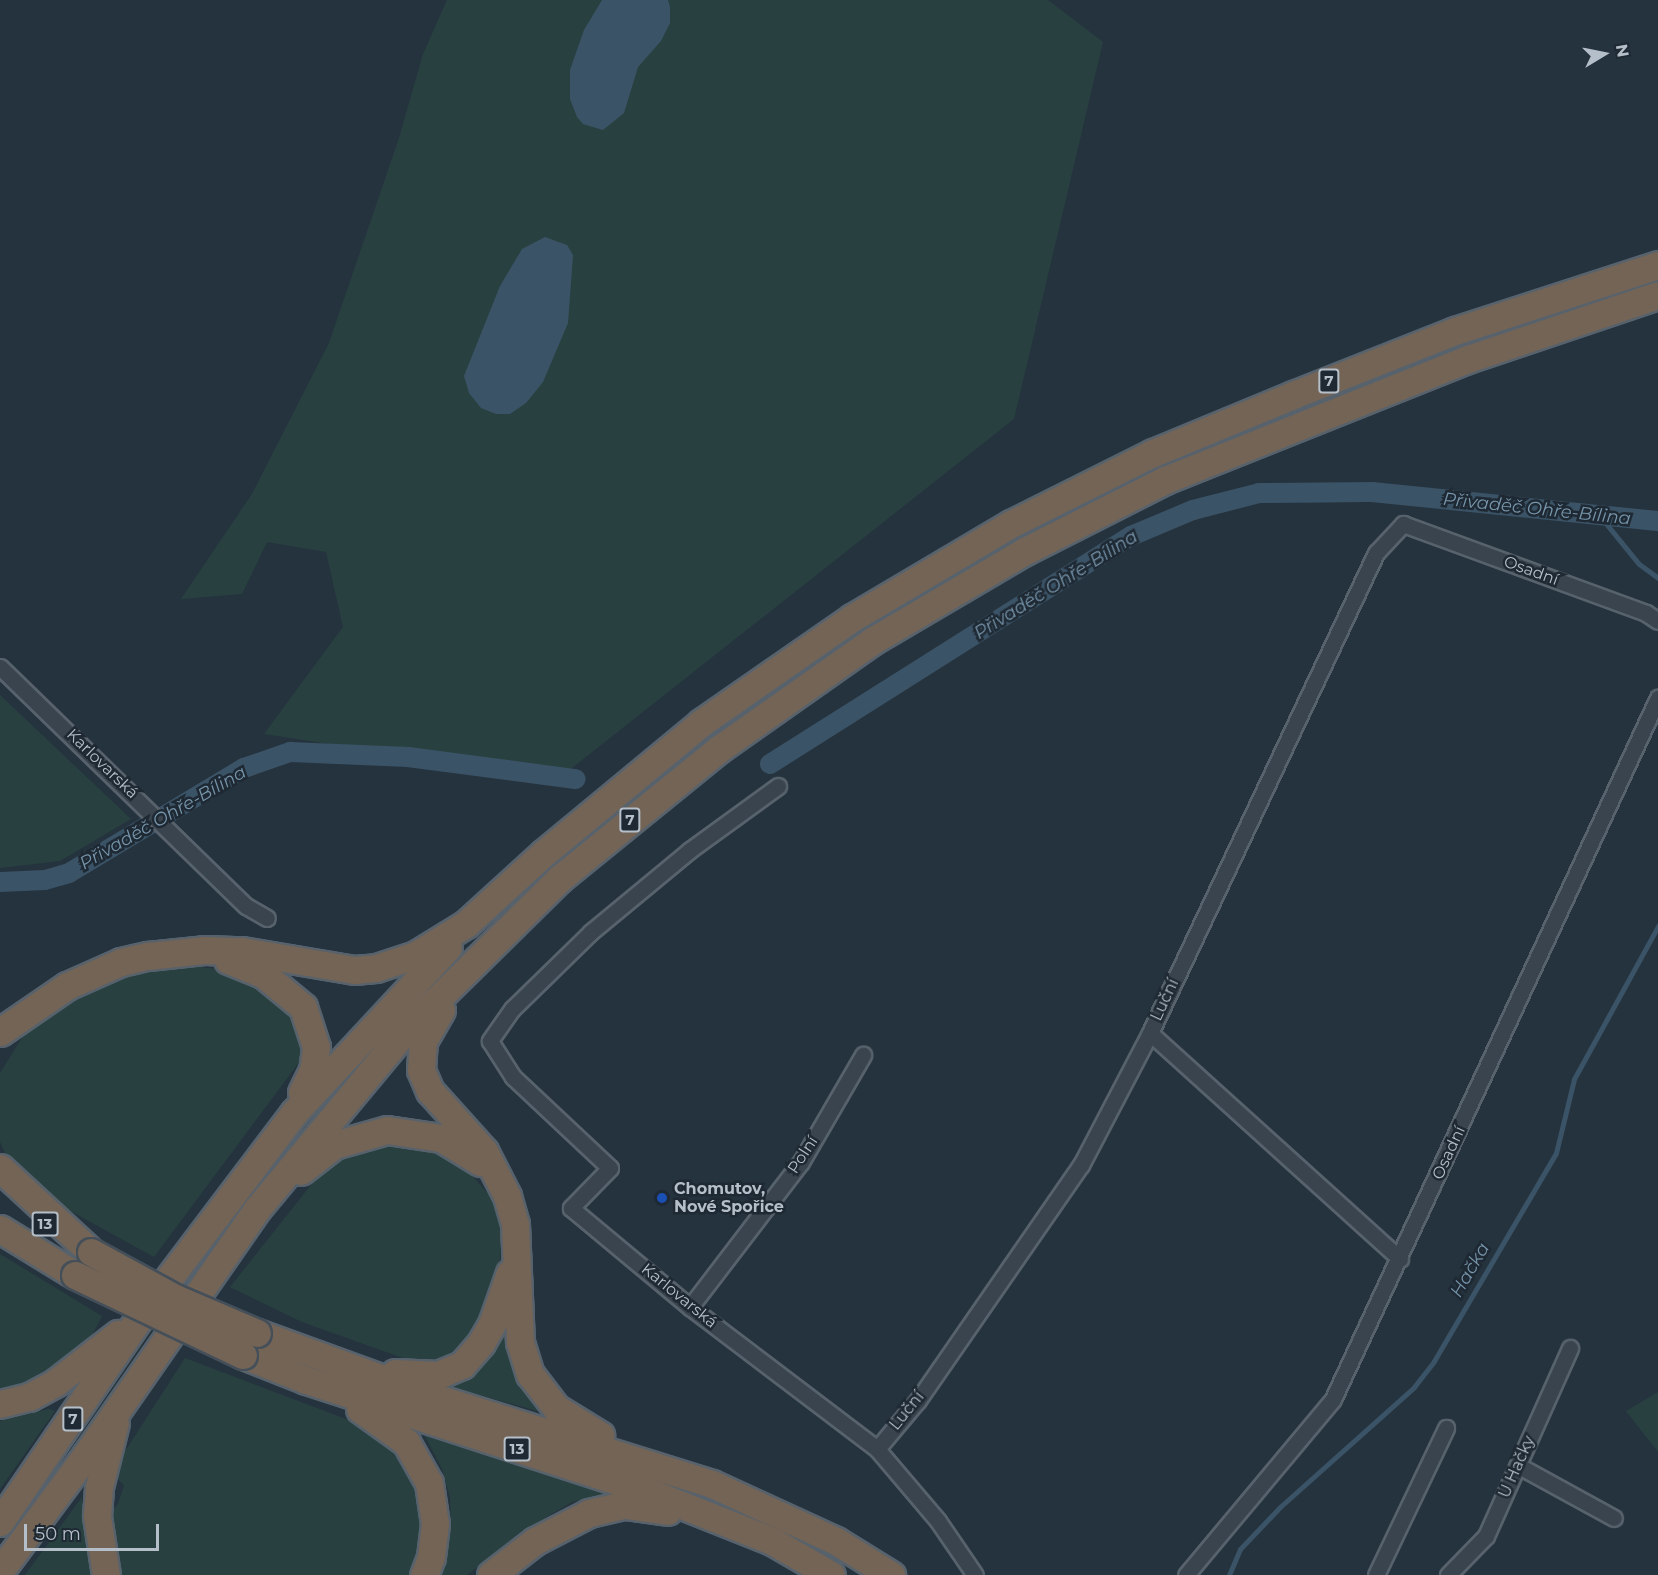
<!DOCTYPE html>
<html>
<head>
<meta charset="utf-8">
<style>
	body { margin:0 }
	#map { position:relative; width:1658px; height:1575px; overflow:hidden; background:#25333e; font-family:Montserrat,sans-serif }
	div>[style] { position:absolute }
	.green>* { inset:0; background:#284140 }
	.water>* { inset:0; background:#3b5366 }
	.stream>* { height:5px; margin:-2.5px; padding:0 2.5px; transform-origin:2.5px; border-radius:2.5px; background:#3b5366 }
	.canal>* { height:20px; margin:-10px; padding:0 10px; transform-origin:10px; border-radius:10px; background:#3b5366 }
	.roads { filter:drop-shadow(2px 0 #57626c) drop-shadow(-2px 0 #57626c) drop-shadow(0 2px #57626c) drop-shadow(0 -2px #57626c) }
	.street>* { height:15px; margin:-7.5px; padding:0 7.5px; transform-origin:7.5px; border-radius:7.5px; background:#39444e }
	.highway>* { height:27px; margin:-13.5px; padding:0 13.5px; transform-origin:13.5px; border-radius:13.5px; background:#736456 }
	.bridges { filter:drop-shadow(2px 0 #444f59) drop-shadow(-2px 0 #444f59) drop-shadow(0 2px #444f59) drop-shadow(0 -2px #444f59) }
	.highway-bridge>* { height:27px; margin:-13.5px; padding:0 13.5px; transform-origin:13.5px; border-radius:13.5px; background:#736456 }
	.dots>* { width:16px; height:16px; translate:-50% -50%; box-sizing:border-box; border:3px solid #1e2933; border-radius:50% }
	span { translate:-50% -50%; white-space:nowrap; text-align:center; line-height:1.15; -webkit-text-stroke:5px #1e2933; paint-order:stroke }
	.shield-label span { padding:2px 4px; background:#1e2933; border:2px solid; border-radius:4px; -webkit-text-stroke-width:0 }
	.shield-label { font-size:15px; color:#b5bfc9; font-weight:700 }
	.street-label { font-size:16px; color:#b5bfc9 }
	.poi-label { font-size:16px; color:#b5bfc9; font-weight:700 }
	.left { translate:0 -50%; text-align:left }
	.water-label { font-size:18px; color:#7694aa; font-style:italic }
	.north { position:absolute; left:1574px; top:24px; width:60px; height:60px; -webkit-text-stroke:4px #1e2933; paint-order:stroke; rotate:80deg; font-size:16px; font-weight:700; line-height:24px; text-align:center; color:#b5bfc9 }
	.north::after { content:''; display:block; margin:auto; width:21px; height:27px; background:#b5bfc9; clip-path:polygon(50% 0,100% 100%,50% 72%,0 100%) }
	.scale { position:absolute; left:24px; top:1524px; width:135px; height:27px; box-sizing:border-box; border:3px solid #b5bfc9; border-top:0; padding-left:8px; font-size:18px; line-height:21px; white-space:nowrap; color:#b5bfc9; -webkit-text-stroke:4px #1e2933; paint-order:stroke }
</style>
</head>
<body>
<div id="map">
	<div class="green">
		<i style="clip-path:polygon(447px 0,1048px 0,1103px 42px,1014px 419px,558px 779px,264px 734px,343px 627px,326px 552px,267px 542px,242px 594px,181px 599px,252px 494px,329px 343px,399px 138px,423px 54px)"></i>
		<i style="clip-path:polygon(0 695px,131px 819px,60px 861px,0 868px)"></i>
		<i style="clip-path:polygon(175px 964px,217px 969px,258px 985px,293px 1014px,302px 1038px,303px 1057px,154px 1257px,65px 1208px,22px 1176px,8px 1159px,0 1142px,0 1073px,28px 1028px,72px 996px,125px 974px)"></i>
		<i style="clip-path:polygon(388px 1143px,436px 1151px,464px 1166px,495px 1202px,502px 1226px,500px 1259px,480px 1318px,461px 1347px,435px 1362px,417px 1363px,302px 1322px,230px 1287px,326px 1166px,355px 1150px)"></i>
		<i style="clip-path:polygon(0 1254px,102px 1316px,86px 1347px,25px 1386px,0 1393px)"></i>
		<i style="clip-path:polygon(509px 1314px,551px 1415px,445px 1385px,479px 1367px)"></i>
		<i style="clip-path:polygon(185px 1358px,375px 1430px,397px 1449px,422px 1499px,421px 1554px,413px 1575px,122px 1575px,114px 1555px,110px 1512px,118px 1504px,124px 1485px,118px 1479px,122px 1456px)"></i>
		<i style="clip-path:polygon(1658px 1392px,1658px 1452px,1626px 1411px)"></i>
		<i style="clip-path:polygon(49px 1409px,55px 1411px,0 1489px,0 1421px)"></i>
		<i style="clip-path:polygon(425px 1436px,612px 1494px,572px 1502px,533px 1525px,467px 1575px,442px 1575px,451px 1529px,450px 1497px,442px 1469px)"></i>
		<i style="clip-path:polygon(82px 1497px,88px 1553px,95px 1575px,25px 1575px)"></i>
	</div>
	<div class="water">
		<i style="clip-path:polygon(602px 0,668px 0,670px 7px,670px 23px,661px 41px,638px 67px,624px 113px,603px 130px,583px 124px,577px 117px,570px 99px,570px 70px,584px 30px)"></i>
		<i style="clip-path:polygon(545px 237px,567px 245px,573px 255px,568px 323px,543px 382px,526px 403px,510px 414px,496px 414px,481px 408px,469px 393px,464px 376px,500px 286px,522px 249px)"></i>
	</div>
	<div class="stream">
		<i style="left:1599px;top:515px;width:63px;rotate:50.8deg"></i>
		<i style="left:1639px;top:564px;width:24px;rotate:36deg"></i>
		<i style="left:1229px;top:1575px;width:28px;rotate:-67deg"></i>
		<i style="left:1240px;top:1549px;width:58px;rotate:-46.4deg"></i>
		<i style="left:1280px;top:1507px;width:180px;rotate:-41.8deg"></i>
		<i style="left:1414px;top:1387px;width:33px;rotate:-52deg"></i>
		<i style="left:1434px;top:1361px;width:241px;rotate:-59.6deg"></i>
		<i style="left:1556px;top:1153px;width:76px;rotate:-76.3deg"></i>
		<i style="left:1574px;top:1079px;width:175px;rotate:-61.2deg"></i>
	</div>
	<div class="canal">
		<i style="left:770px;top:764px;width:427px;rotate:-32.3deg"></i>
		<i style="left:1131px;top:536px;width:67px;rotate:-22.8deg"></i>
		<i style="left:1193px;top:510px;width:68px;rotate:-14.4deg"></i>
		<i style="left:1259px;top:493px;width:113px;rotate:-0.5deg"></i>
		<i style="left:1372px;top:492px;width:287px;rotate:5.8deg"></i>
		<i style="left:0;top:882px;width:45px;rotate:-2.5deg"></i>
		<i style="left:45px;top:880px;width:25px;rotate:-16deg"></i>
		<i style="left:69px;top:873px;width:204px;rotate:-31deg"></i>
		<i style="left:244px;top:768px;width:49px;rotate:-19.2deg"></i>
		<i style="left:290px;top:752px;width:118px;rotate:2.4deg"></i>
		<i style="left:408px;top:757px;width:169px;rotate:7.5deg"></i>
	</div>
	<div class="roads">
		<div class="street">
			<i style="left:0;top:667px;width:343px;rotate:44.2deg"></i>
			<i style="left:246px;top:906px;width:24px;rotate:30deg"></i>
			<i style="left:778px;top:786px;width:109px;rotate:144deg"></i>
			<i style="left:690px;top:850px;width:129px;rotate:140.4deg"></i>
			<i style="left:591px;top:932px;width:110px;rotate:135.7deg"></i>
			<i style="left:512px;top:1009px;width:39px;rotate:125deg"></i>
			<i style="left:490px;top:1041px;width:43px;rotate:57.4deg"></i>
			<i style="left:513px;top:1077px;width:133px;rotate:43.2deg"></i>
			<i style="left:610px;top:1168px;width:56px;rotate:134.3deg"></i>
			<i style="left:571px;top:1208px;width:155px;rotate:39.8deg"></i>
			<i style="left:690px;top:1307px;width:235px;rotate:37.2deg"></i>
			<i style="left:877px;top:1449px;width:94px;rotate:49.7deg"></i>
			<i style="left:938px;top:1521px;width:65px;rotate:55.6deg"></i>
			<i style="left:1150px;top:1033px;width:337px;rotate:42.1deg"></i>
			<i style="left:690px;top:1307px;width:183px;rotate:-52.6deg"></i>
			<i style="left:801px;top:1162px;width:124px;rotate:-59.9deg"></i>
			<i style="left:877px;top:1449px;width:64px;rotate:-50.1deg"></i>
			<i style="left:918px;top:1400px;width:286px;rotate:-55.3deg"></i>
			<i style="left:1081px;top:1165px;width:149px;rotate:-62.4deg"></i>
			<i style="left:1150px;top:1033px;width:531px;rotate:-64.79deg"></i>
			<i style="left:1376px;top:553px;width:40px;rotate:-47deg"></i>
			<i style="left:1403px;top:524px;width:259px;rotate:20.1deg"></i>
			<i style="left:1646px;top:613px;width:14px;rotate:34deg"></i>
			<i style="left:1519px;top:1466px;width:108px;rotate:28.7deg"></i>
			<i style="left:1186px;top:1575px;width:229px;rotate:-50.1deg"></i>
			<i style="left:1333px;top:1399px;width:773px;rotate:-65.13deg"></i>
			<i style="left:1376px;top:1575px;width:163px;rotate:-64.5deg"></i>
			<i style="left:1448px;top:1575px;width:54px;rotate:-45.7deg"></i>
			<i style="left:1486px;top:1536px;width:206px;rotate:-65.9deg"></i>
		</div>
		<div class="highway">
			<i style="left:228px;top:960px;width:38px;rotate:22deg"></i>
			<i style="left:263px;top:974px;width:52px;rotate:39.5deg"></i>
			<i style="left:303px;top:1007px;width:42px;rotate:72deg"></i>
			<i style="left:316px;top:1047px;width:23px;rotate:97deg"></i>
			<i style="left:313px;top:1070px;width:25px;rotate:116deg"></i>
			<i style="left:441px;top:1010px;width:36px;rotate:120deg"></i>
			<i style="left:423px;top:1041px;width:29px;rotate:94deg"></i>
			<i style="left:421px;top:1070px;width:23px;rotate:67deg"></i>
			<i style="left:430px;top:1091px;width:81px;rotate:48deg"></i>
			<i style="left:484px;top:1151px;width:51px;rotate:62.9deg"></i>
			<i style="left:507px;top:1196px;width:29px;rotate:74deg"></i>
			<i style="left:515px;top:1224px;width:118px;rotate:87.6deg"></i>
			<i style="left:520px;top:1342px;width:34px;rotate:73deg"></i>
			<i style="left:530px;top:1374px;width:43px;rotate:52.6deg"></i>
			<i style="left:556px;top:1408px;width:52px;rotate:31.5deg"></i>
			<i style="left:0;top:1032px;width:81px;rotate:-34.5deg"></i>
			<i style="left:67px;top:986px;width:59px;rotate:-24deg"></i>
			<i style="left:121px;top:962px;width:28px;rotate:-13deg"></i>
			<i style="left:148px;top:956px;width:56px;rotate:-6.1deg"></i>
			<i style="left:204px;top:950px;width:38px;rotate:2deg"></i>
			<i style="left:242px;top:951px;width:114px;rotate:9.6deg"></i>
			<i style="left:354px;top:970px;width:22px;rotate:-5deg"></i>
			<i style="left:376px;top:968px;width:40px;rotate:-18deg"></i>
			<i style="left:414px;top:956px;width:61px;rotate:-31.6deg"></i>
			<i style="left:466px;top:924px;width:105px;rotate:-42.3deg"></i>
			<i style="left:544px;top:853px;width:204px;rotate:-39.6deg"></i>
			<i style="left:701px;top:723px;width:184px;rotate:-34.8deg"></i>
			<i style="left:852px;top:618px;width:185px;rotate:-30.6deg"></i>
			<i style="left:1011px;top:524px;width:159px;rotate:-26.6deg"></i>
			<i style="left:1153px;top:453px;width:152px;rotate:-22.5deg"></i>
			<i style="left:1293px;top:395px;width:174px;rotate:-21.6deg"></i>
			<i style="left:1455px;top:331px;width:213px;rotate:-18deg"></i>
			<i style="left:0;top:1168px;width:124px;rotate:42.7deg"></i>
			<i style="left:301px;top:1171px;width:42px;rotate:-38.2deg"></i>
			<i style="left:334px;top:1145px;width:55px;rotate:-15.8deg"></i>
			<i style="left:387px;top:1130px;width:55px;rotate:8.4deg"></i>
			<i style="left:441px;top:1138px;width:46px;rotate:31.6deg"></i>
			<i style="left:0;top:1229px;width:88px;rotate:31.5deg"></i>
			<i style="left:257px;top:1333px;width:187px;rotate:20deg"></i>
			<i style="left:433px;top:1397px;width:292px;rotate:17.3deg"></i>
			<i style="left:712px;top:1484px;width:136px;rotate:24.7deg"></i>
			<i style="left:836px;top:1541px;width:65px;rotate:31.7deg"></i>
			<i style="left:243px;top:1355px;width:68px;rotate:21.6deg"></i>
			<i style="left:306px;top:1380px;width:350px;rotate:18deg"></i>
			<i style="left:639px;top:1488px;width:143px;rotate:21.7deg"></i>
			<i style="left:772px;top:1541px;width:68px;rotate:30deg"></i>
			<i style="left:395px;top:1373px;width:43px;rotate:2.7deg"></i>
			<i style="left:438px;top:1375px;width:26px;rotate:-23deg"></i>
			<i style="left:462px;top:1365px;width:29px;rotate:-49deg"></i>
			<i style="left:481px;top:1343px;width:22px;rotate:-60deg"></i>
			<i style="left:492px;top:1324px;width:54px;rotate:-70.6deg"></i>
			<i style="left:0;top:1404px;width:30px;rotate:-14deg"></i>
			<i style="left:29px;top:1397px;width:30px;rotate:-28deg"></i>
			<i style="left:55px;top:1383px;width:80px;rotate:-37.9deg"></i>
			<i style="left:360px;top:1409px;width:57px;rotate:35.7deg"></i>
			<i style="left:406px;top:1442px;width:47px;rotate:60.7deg"></i>
			<i style="left:429px;top:1483px;width:41px;rotate:81.7deg"></i>
			<i style="left:435px;top:1524px;width:33px;rotate:97deg"></i>
			<i style="left:431px;top:1557px;width:19px;rotate:111deg"></i>
			<i style="left:0;top:1522px;width:252px;rotate:-55.7deg"></i>
			<i style="left:142px;top:1314px;width:252px;rotate:-52.9deg"></i>
			<i style="left:294px;top:1113px;width:226px;rotate:-47.1deg"></i>
			<i style="left:0;top:1571px;width:144px;rotate:-53.4deg"></i>
			<i style="left:86px;top:1455px;width:300px;rotate:-55.2deg"></i>
			<i style="left:257px;top:1209px;width:230px;rotate:-50.3deg"></i>
			<i style="left:404px;top:1032px;width:218px;rotate:-44.6deg"></i>
			<i style="left:559px;top:879px;width:206px;rotate:-39.1deg"></i>
			<i style="left:719px;top:749px;width:187px;rotate:-35.2deg"></i>
			<i style="left:872px;top:641px;width:178px;rotate:-30.5deg"></i>
			<i style="left:1025px;top:551px;width:157px;rotate:-26.9deg"></i>
			<i style="left:1165px;top:480px;width:326px;rotate:-21.8deg"></i>
			<i style="left:1468px;top:359px;width:200px;rotate:-18.6deg"></i>
			<i style="left:106px;top:1575px;width:60px;rotate:-98.7deg"></i>
			<i style="left:97px;top:1516px;width:29px;rotate:-86deg"></i>
			<i style="left:99px;top:1487px;width:66px;rotate:-76deg"></i>
			<i style="left:491px;top:1575px;width:56px;rotate:-37.7deg"></i>
			<i style="left:535px;top:1541px;width:61px;rotate:-27.4deg"></i>
			<i style="left:589px;top:1513px;width:37px;rotate:-13deg"></i>
			<i style="left:625px;top:1505px;width:43px;rotate:7.9deg"></i>
		</div>
	</div>
	<div class="bridges">
		<div class="highway-bridge">
			<i style="left:91px;top:1252px;width:96px;rotate:28.7deg"></i>
			<i style="left:175px;top:1298px;width:89px;rotate:23.1deg"></i>
			<i style="left:75px;top:1275px;width:186px;rotate:25.5deg"></i>
		</div>
	</div>
	<div class="dots">
		<i style="left:662px;top:1198px;background:#1a4fb4"></i>
	</div>
	<div class="shield-label">
		<span style="left:1329px;top:381px">7</span>
		<span style="left:630px;top:820px">7</span>
		<span style="left:45px;top:1224px">13</span>
		<span style="left:73px;top:1419px">7</span>
		<span style="left:517px;top:1449px">13</span>
	</div>
	<div class="street-label">
		<span style="left:1531px;top:571px;rotate:20deg">Osadní</span>
		<span style="left:102px;top:764px;rotate:44deg">Karlovarská</span>
		<span style="left:1165px;top:1000px;rotate:-65deg">Luční</span>
		<span style="left:1449px;top:1153px;rotate:-65deg">Osadní</span>
		<span style="left:803px;top:1155px;rotate:-57deg">Polní</span>
		<span style="left:679px;top:1296px;rotate:39deg">Karlovarská</span>
		<span style="left:907px;top:1411px;rotate:-51deg">Luční</span>
		<span style="left:1517px;top:1467px;rotate:-66deg">U Hačky</span>
	</div>
	<div class="poi-label">
		<span class="left" style="left:674px;top:1198px">Chomutov,<br>Nové Spořice</span>
	</div>
	<div class="water-label">
		<span style="left:1537px;top:509px;rotate:6deg">Přivaděč Ohře-Bílina</span>
		<span style="left:1056px;top:585px;rotate:-32deg">Přivaděč Ohře-Bílina</span>
		<span style="left:163px;top:818px;rotate:-30deg">Přivaděč Ohře-Bílina</span>
		<span style="left:1470px;top:1270px;rotate:-60deg">Hačka</span>
	</div>
	<div class="north">N</div>
	<div class="scale">50 m</div>
</div>
</body>
</html>
